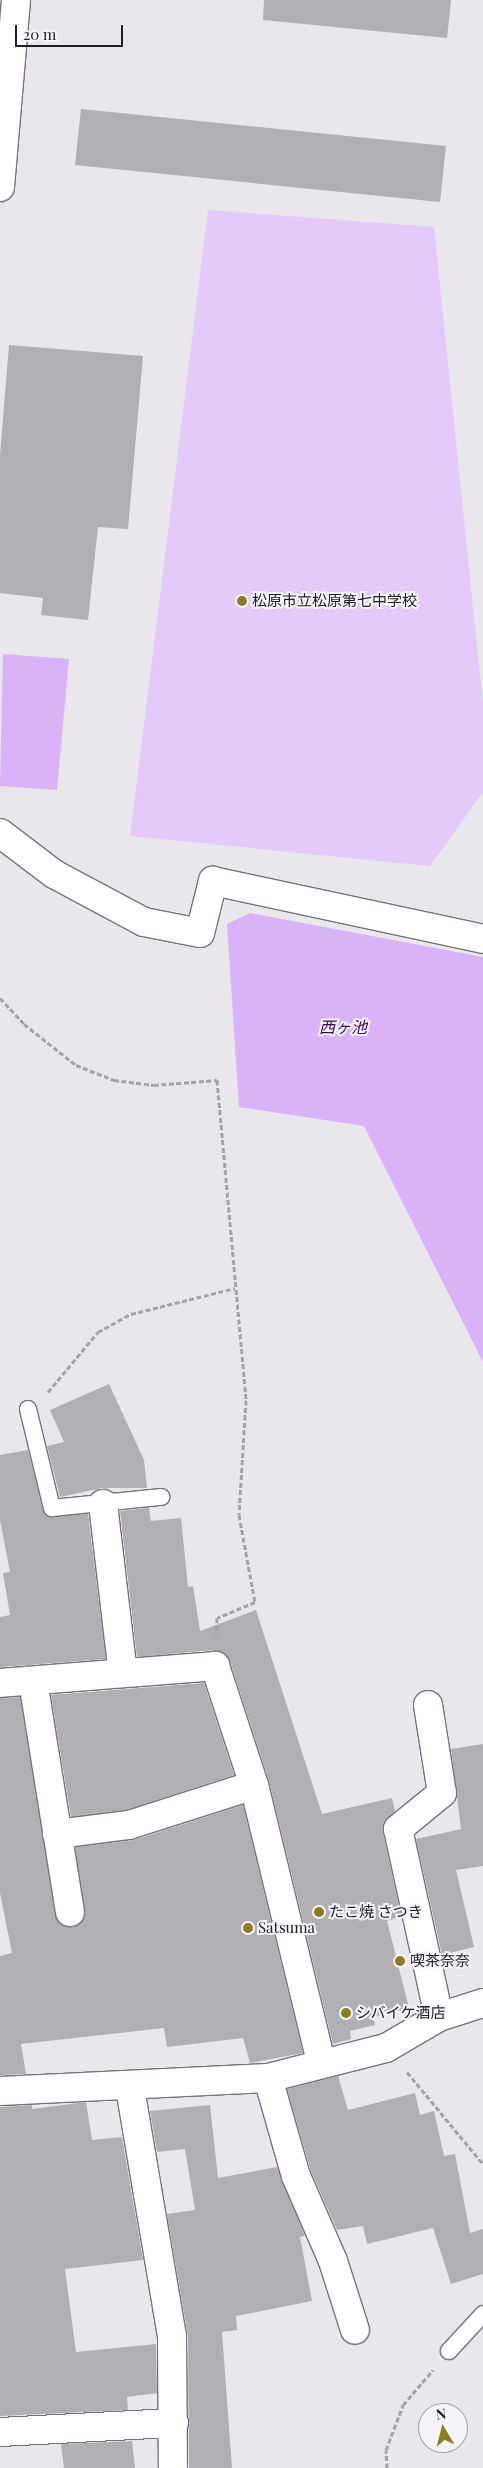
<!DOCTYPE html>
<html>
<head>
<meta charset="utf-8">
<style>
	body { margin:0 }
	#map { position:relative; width:483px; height:2468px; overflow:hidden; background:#e9e6ec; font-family:"Playfair Display","Noto Sans JP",serif }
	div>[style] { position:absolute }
	.green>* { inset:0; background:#e4c9fb }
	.water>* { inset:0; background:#d8b3f7 }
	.building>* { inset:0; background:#b1afb4 }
	.path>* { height:3px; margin-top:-1.5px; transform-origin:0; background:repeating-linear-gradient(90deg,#a5a3a8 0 5px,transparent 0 7.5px) }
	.roads { filter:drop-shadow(1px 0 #777479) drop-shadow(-1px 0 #777479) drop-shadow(0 1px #777479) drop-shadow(0 -1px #777479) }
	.service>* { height:16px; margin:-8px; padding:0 8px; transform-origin:8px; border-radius:8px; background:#fff }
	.minor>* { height:28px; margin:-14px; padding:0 14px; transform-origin:14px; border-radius:14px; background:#fff }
	.dots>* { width:14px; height:14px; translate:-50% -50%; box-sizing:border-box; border:2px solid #f6f3f9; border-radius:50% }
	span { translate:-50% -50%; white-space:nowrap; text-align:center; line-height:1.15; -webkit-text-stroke:4px #f6f3f9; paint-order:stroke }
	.poi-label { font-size:15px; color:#212022 }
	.left { translate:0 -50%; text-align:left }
	.water-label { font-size:16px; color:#3d095a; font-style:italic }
	.north { position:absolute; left:418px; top:2403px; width:50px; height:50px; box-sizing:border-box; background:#f6f3f9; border:1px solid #a19fa3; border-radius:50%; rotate:352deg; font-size:14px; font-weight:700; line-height:20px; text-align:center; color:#212022 }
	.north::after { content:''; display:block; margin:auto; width:18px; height:22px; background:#8c7d23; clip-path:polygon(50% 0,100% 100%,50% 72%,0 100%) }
	.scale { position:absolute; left:15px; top:25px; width:108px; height:22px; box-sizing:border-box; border:2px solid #212022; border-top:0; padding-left:6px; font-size:15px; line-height:18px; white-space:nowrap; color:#212022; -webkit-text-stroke:4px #f6f3f9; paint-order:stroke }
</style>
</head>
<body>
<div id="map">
	<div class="green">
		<i style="clip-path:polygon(208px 210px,434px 227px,483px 704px,483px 792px,430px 866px,130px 836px)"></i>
	</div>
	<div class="water">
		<i style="clip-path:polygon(3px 654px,69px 659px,57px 790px,0 786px)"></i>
		<i style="clip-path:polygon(250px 913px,483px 957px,483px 1362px,364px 1126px,239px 1107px,227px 924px)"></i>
	</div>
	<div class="building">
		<i style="clip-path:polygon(264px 0,451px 0,447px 38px,263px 20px)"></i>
		<i style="clip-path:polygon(81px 109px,446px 146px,440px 202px,75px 165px)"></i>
		<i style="clip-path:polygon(9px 345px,143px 356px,128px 529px,98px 527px,88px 620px,41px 615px,43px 598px,0 593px,0 455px)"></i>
		<i style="clip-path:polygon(109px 1384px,144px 1460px,147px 1488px,102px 1488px,60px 1497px,47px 1446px,64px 1442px,50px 1410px)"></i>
		<i style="clip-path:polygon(28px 1450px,45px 1515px,88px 1514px,106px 1659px,0 1667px,0 1617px,10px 1615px,3px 1573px,10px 1572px,0 1520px,0 1455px)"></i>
		<i style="clip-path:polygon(149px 1508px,151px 1521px,181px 1518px,188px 1587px,193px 1586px,200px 1631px,256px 1610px,322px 1814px,392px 1798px,395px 1811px,383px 1823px,383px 1832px,401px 1916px,387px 1921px,409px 2008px,373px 2017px,375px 2025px,350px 2031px,351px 2039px,333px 2044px,269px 1781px,230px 1661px,214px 1650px,137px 1657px,120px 1511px)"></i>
		<i style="clip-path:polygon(204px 1683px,234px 1775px,126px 1810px,71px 1817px,51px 1695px)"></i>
		<i style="clip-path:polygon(20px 1697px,58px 1921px,73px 1927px,85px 1917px,75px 1847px,134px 1840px,243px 1805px,303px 2053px,250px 2063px,243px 2038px,167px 2047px,164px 2028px,21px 2044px,26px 2074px,0 2075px,0 1956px,12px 1953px,0 1893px,0 1698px)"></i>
		<i style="clip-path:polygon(483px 1744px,483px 1866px,456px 1870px,474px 1947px,442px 1955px,416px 1839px,461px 1829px,451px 1749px)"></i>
		<i style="clip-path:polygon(338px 2076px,348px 2110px,415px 2093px,420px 2115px,434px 2111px,444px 2156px,455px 2154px,470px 2233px,483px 2229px,483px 2274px,451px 2284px,433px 2228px,367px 2244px,363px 2226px,337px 2230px,311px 2171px,287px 2089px)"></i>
		<i style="clip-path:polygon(86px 2102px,92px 2140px,122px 2137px,143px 2260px,65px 2269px,76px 2352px,156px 2344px,157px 2393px,127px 2397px,128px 2410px,0 2416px,0 2107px,32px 2105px,32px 2109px)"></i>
		<i style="clip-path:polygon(210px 2105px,218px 2178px,277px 2167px,305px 2236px,300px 2237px,312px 2301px,236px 2316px,237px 2330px,222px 2332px,232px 2468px,189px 2468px,188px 2336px,167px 2214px,195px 2210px,185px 2149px,157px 2152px,150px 2111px)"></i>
		<i style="clip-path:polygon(132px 2441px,135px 2468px,64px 2468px,61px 2444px)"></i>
	</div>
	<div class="path">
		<i style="left:0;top:998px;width:35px;rotate:47deg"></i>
		<i style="left:24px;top:1024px;width:66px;rotate:38.3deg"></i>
		<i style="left:76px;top:1065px;width:41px;rotate:21.5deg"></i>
		<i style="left:114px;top:1080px;width:40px;rotate:7.1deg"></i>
		<i style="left:154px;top:1085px;width:63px;rotate:-4.5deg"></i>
		<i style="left:217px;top:1080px;width:321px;rotate:84.8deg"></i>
		<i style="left:246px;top:1400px;width:115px;rotate:93.5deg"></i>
		<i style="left:239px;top:1515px;width:88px;rotate:79.6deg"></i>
		<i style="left:255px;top:1602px;width:41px;rotate:157.2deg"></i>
		<i style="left:217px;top:1618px;width:17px;rotate:93deg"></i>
		<i style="left:48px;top:1392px;width:78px;rotate:-50.2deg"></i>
		<i style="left:98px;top:1332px;width:38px;rotate:-29deg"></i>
		<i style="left:131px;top:1314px;width:107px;rotate:-14deg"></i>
		<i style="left:407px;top:2072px;width:119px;rotate:50.4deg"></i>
		<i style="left:387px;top:2468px;width:18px;rotate:-93deg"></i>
		<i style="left:386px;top:2450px;width:48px;rotate:-69.3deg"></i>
		<i style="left:403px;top:2405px;width:46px;rotate:-49.4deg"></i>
	</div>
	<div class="roads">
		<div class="service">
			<i style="left:28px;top:1409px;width:102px;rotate:76.4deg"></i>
			<i style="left:52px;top:1508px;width:110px;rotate:-5.8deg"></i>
			<i style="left:449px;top:2351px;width:50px;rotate:-47.4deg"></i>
		</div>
		<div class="minor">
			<i style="left:0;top:187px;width:188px;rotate:-85.1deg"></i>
			<i style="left:0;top:833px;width:68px;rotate:37.2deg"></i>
			<i style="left:54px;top:874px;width:102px;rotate:28.1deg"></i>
			<i style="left:144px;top:922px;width:57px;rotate:11.1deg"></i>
			<i style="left:200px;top:933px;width:54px;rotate:-76deg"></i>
			<i style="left:213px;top:881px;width:276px;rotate:12.1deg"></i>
			<i style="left:103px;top:1504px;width:170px;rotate:83.3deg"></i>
			<i style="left:33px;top:1681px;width:234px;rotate:80.9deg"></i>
			<i style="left:0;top:1683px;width:216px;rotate:-4.5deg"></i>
			<i style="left:215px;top:1666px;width:125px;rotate:71.9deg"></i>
			<i style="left:254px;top:1785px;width:285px;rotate:76.4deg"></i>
			<i style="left:428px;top:1705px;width:89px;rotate:81deg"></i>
			<i style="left:442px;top:1793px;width:57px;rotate:140.7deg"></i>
			<i style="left:398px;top:1829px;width:192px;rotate:77.7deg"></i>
			<i style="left:57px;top:1834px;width:73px;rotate:-7.1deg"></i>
			<i style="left:129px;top:1825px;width:131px;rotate:-17.7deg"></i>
			<i style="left:268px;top:2078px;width:102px;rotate:74.1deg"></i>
			<i style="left:296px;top:2176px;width:93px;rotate:66.5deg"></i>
			<i style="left:333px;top:2261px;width:72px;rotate:72.3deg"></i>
			<i style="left:130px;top:2088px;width:252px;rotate:80.4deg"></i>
			<i style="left:172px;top:2336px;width:132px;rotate:89.6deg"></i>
			<i style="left:0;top:2091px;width:268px;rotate:-2.8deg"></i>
			<i style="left:268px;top:2078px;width:122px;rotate:-14.3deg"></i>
			<i style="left:386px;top:2048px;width:61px;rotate:-30.3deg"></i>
			<i style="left:439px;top:2017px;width:46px;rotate:-17.7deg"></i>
			<i style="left:0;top:2432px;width:174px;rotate:-3deg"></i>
		</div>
	</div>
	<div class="dots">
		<i style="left:242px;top:601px;background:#8c7d23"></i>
		<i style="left:319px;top:1912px;background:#8c7d23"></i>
		<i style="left:248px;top:1928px;background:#8c7d23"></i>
		<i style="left:400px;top:1961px;background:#8c7d23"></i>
		<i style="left:346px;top:2013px;background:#8c7d23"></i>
	</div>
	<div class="poi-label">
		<span class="left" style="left:252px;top:601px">松原市立松原第七中学校</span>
		<span class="left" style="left:329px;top:1912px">たこ焼 さつき</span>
		<span class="left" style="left:258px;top:1928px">Satsuma</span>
		<span class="left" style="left:410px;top:1961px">喫茶奈奈</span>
		<span class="left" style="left:356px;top:2013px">シバイケ酒店</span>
	</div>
	<div class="water-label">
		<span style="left:343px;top:1027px">西ヶ池</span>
	</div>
	<div class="north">N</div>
	<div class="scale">20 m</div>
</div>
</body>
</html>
